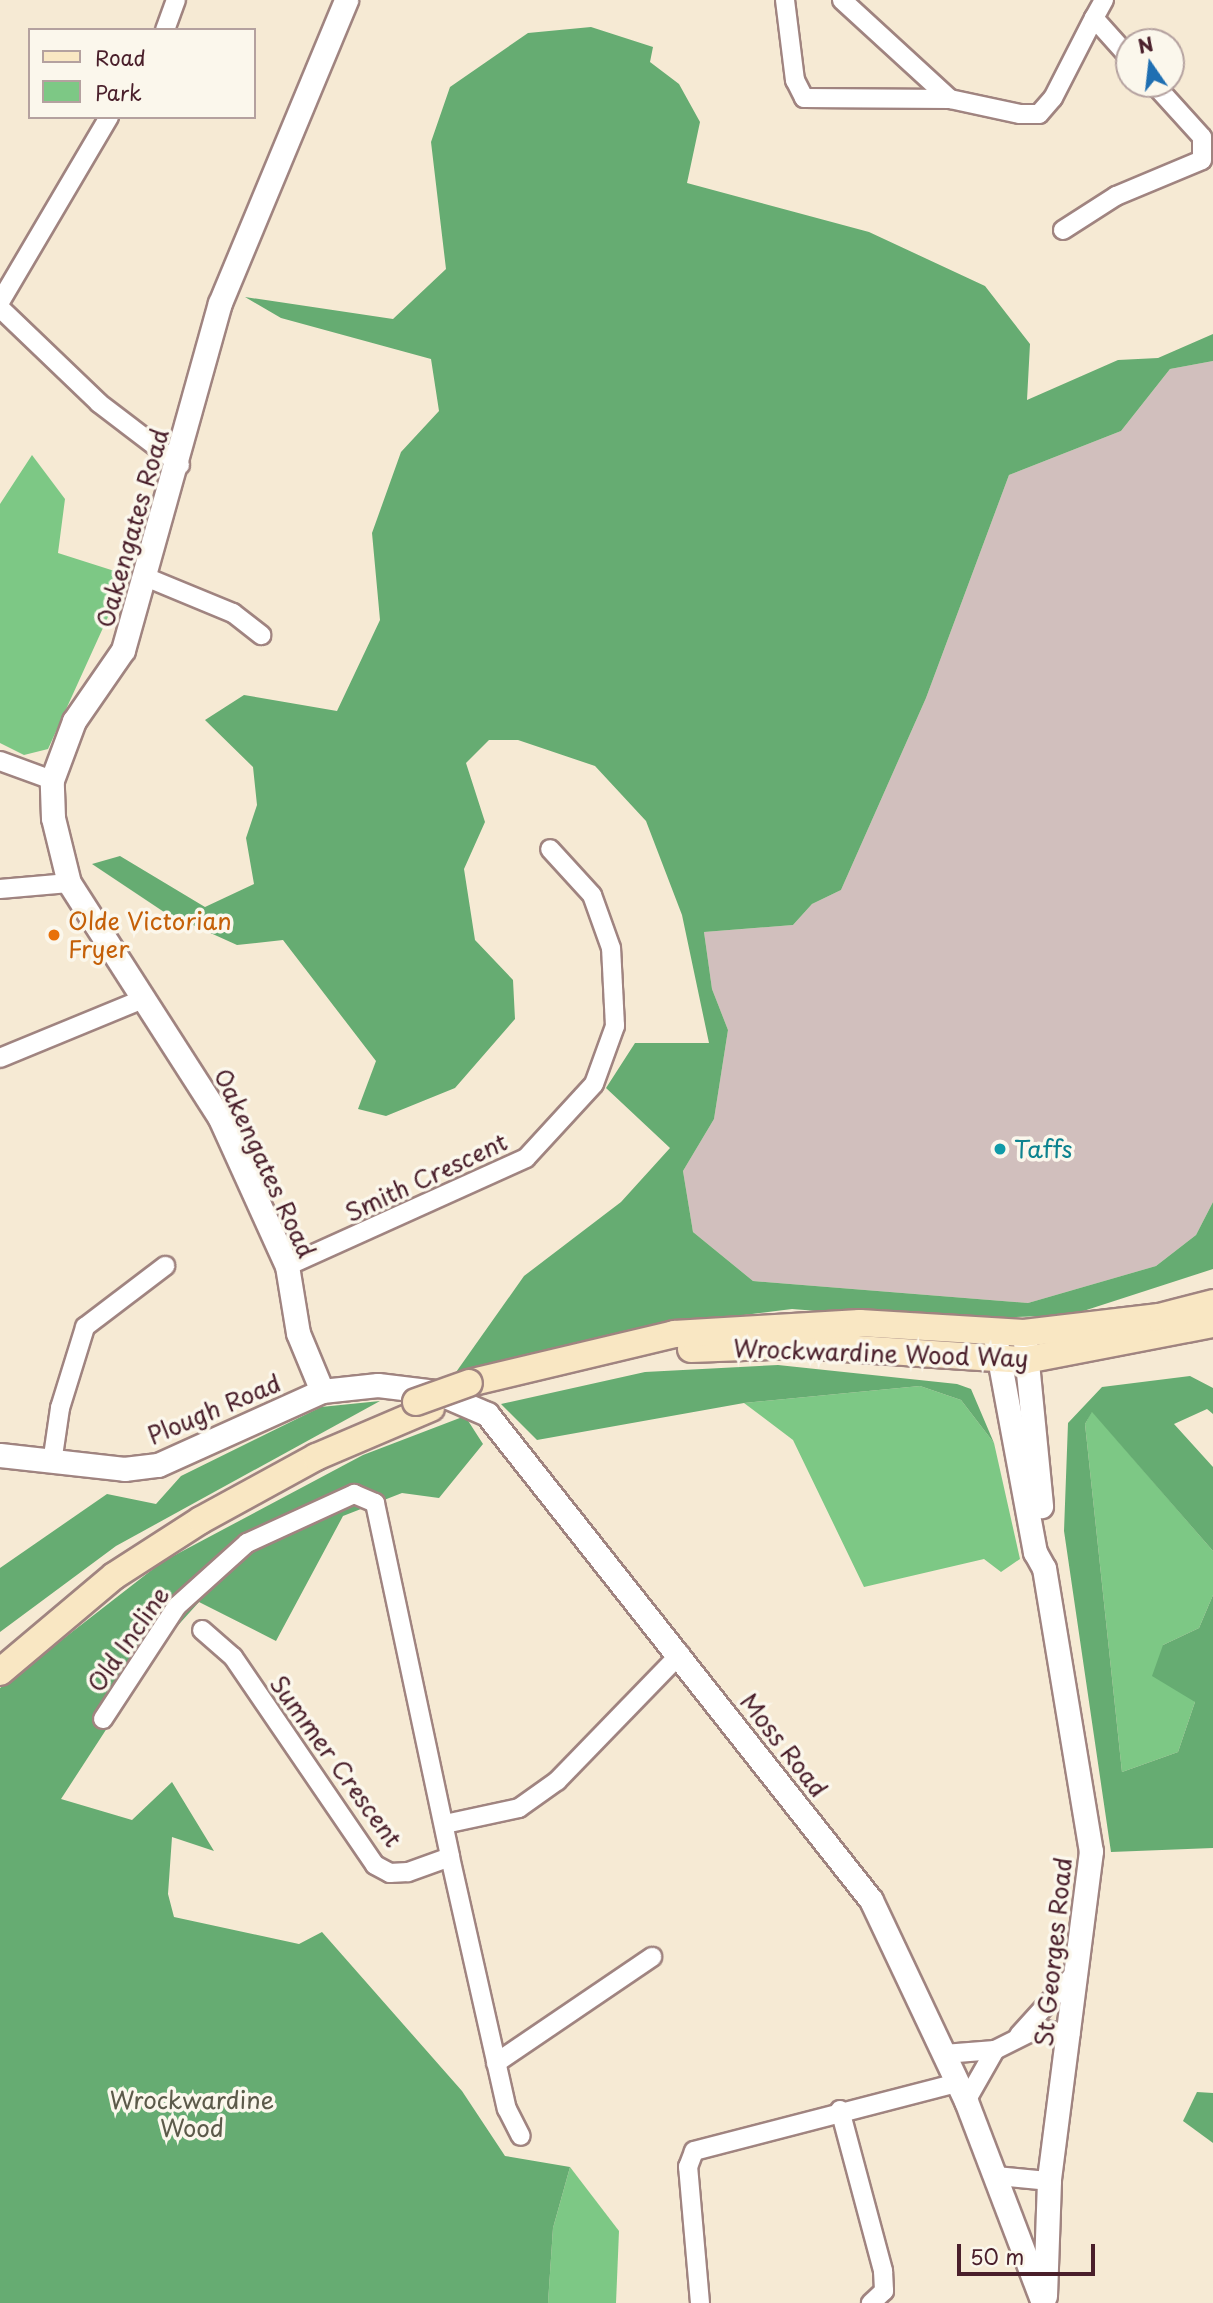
<!DOCTYPE html>
<html>
<head>
<meta charset="utf-8">
<style>
	body { margin:0 }
	#map { position:relative; width:1213px; height:2303px; overflow:hidden; background:#f6ead4; font-family:"Playpen Sans",sans-serif }
	div>[style] { position:absolute }
	.industrial>* { inset:0; background:#d1bfbd }
	.green>* { inset:0; background:#7dc885 }
	.forest>* { inset:0; background:#66ac72 }
	.roads { filter:drop-shadow(2px 0 #a08480) drop-shadow(-2px 0 #a08480) drop-shadow(0 2px #a08480) drop-shadow(0 -2px #a08480) }
	.minor>* { height:18px; margin:-9px; padding:0 9px; transform-origin:9px; border-radius:9px; background:#fff }
	.tertiary>* { height:23px; margin:-11.5px; padding:0 11.5px; transform-origin:11.5px; border-radius:11.5px; background:#fff }
	.secondary>* { height:26px; margin:-13px; padding:0 13px; transform-origin:13px; border-radius:13px; background:#f9e7c3 }
	.bridges { filter:drop-shadow(2px 0 #a08480) drop-shadow(-2px 0 #a08480) drop-shadow(0 2px #a08480) drop-shadow(0 -2px #a08480) }
	.secondary-bridge>* { height:26px; margin:-13px; padding:0 13px; transform-origin:13px; border-radius:13px; background:#f9e7c3 }
	.dots>* { width:19px; height:19px; translate:-50% -50%; box-sizing:border-box; border:4px solid #fbf7ec; border-radius:50% }
	span { translate:-50% -50%; white-space:nowrap; text-align:center; line-height:1.15; -webkit-text-stroke:7px #fbf7ec; paint-order:stroke }
	.street-label { font-size:24px; color:#4a1f2b }
	.food-label { font-size:24px; color:#c56008 }
	.left { translate:0 -50%; text-align:left }
	.culture-label { font-size:24px; color:#0d838f }
	.park-label { font-size:24px; color:#5c5a4a }
	.legend { position:absolute; left:28px; top:28px; width:228px; height:91px; box-sizing:border-box; background:#fbf7ec; border:2px solid #b4a19f; margin:0; padding:9px 12px; list-style:none; font-size:21px; color:#4a1f2b }
	.legend li { display:flex; align-items:center; gap:14px; height:35px }
	.legend b { width:35px; border:2px solid #b4a19f }
	.north { position:absolute; left:1115px; top:28px; width:70px; height:70px; box-sizing:border-box; background:#fbf7ec; border:2px solid #b4a19f; border-radius:50%; rotate:346deg; font-size:19px; font-weight:700; line-height:28px; text-align:center; color:#4a1f2b }
	.north::after { content:''; display:block; margin:auto; width:24px; height:32px; background:#1f6fb2; clip-path:polygon(50% 0,100% 100%,50% 72%,0 100%) }
	.scale { position:absolute; left:957px; top:2244px; width:138px; height:32px; box-sizing:border-box; border:4px solid #4a1f2b; border-top:0; padding-left:9px; font-size:21px; line-height:24px; white-space:nowrap; color:#4a1f2b; -webkit-text-stroke:5px #fbf7ec; paint-order:stroke }
</style>
</head>
<body>
<div id="map">
	<div class="industrial">
		<i style="clip-path:polygon(1213px 361px,1213px 1202px,1196px 1235px,1156px 1266px,1028px 1303px,753px 1281px,693px 1232px,683px 1171px,714px 1119px,728px 1030px,712px 989px,704px 932px,793px 925px,812px 904px,841px 890px,926px 698px,1009px 475px,1121px 431px,1170px 369px)"></i>
	</div>
	<div class="green">
		<i style="clip-path:polygon(32px 455px,65px 499px,58px 553px,127px 575px,48px 749px,24px 755px,0 743px,0 504px)"></i>
		<i style="clip-path:polygon(920px 1386px,961px 1400px,994px 1443px,1020px 1559px,1001px 1572px,984px 1559px,864px 1587px,793px 1440px,744px 1403px)"></i>
		<i style="clip-path:polygon(1092px 1411px,1213px 1551px,1213px 1595px,1199px 1628px,1163px 1645px,1195px 1702px,1178px 1752px,1122px 1772px,1085px 1424px)"></i>
		<i style="clip-path:polygon(570px 2167px,619px 2231px,616px 2303px,548px 2303px,553px 2228px)"></i>
	</div>
	<div class="forest">
		<i style="clip-path:polygon(591px 27px,653px 47px,650px 62px,679px 84px,700px 122px,687px 183px,869px 232px,985px 286px,1030px 344px,1027px 400px,1118px 360px,1158px 358px,1213px 334px,1213px 361px,1170px 369px,1121px 431px,1009px 475px,926px 698px,841px 890px,812px 904px,793px 925px,704px 932px,712px 989px,728px 1030px,714px 1119px,683px 1171px,693px 1232px,753px 1281px,1028px 1303px,1156px 1266px,1196px 1235px,1213px 1202px,1213px 1269px,1071px 1315px,931px 1320px,792px 1309px,640px 1328px,454px 1375px,524px 1276px,621px 1202px,670px 1148px,606px 1088px,635px 1043px,709px 1043px,682px 915px,646px 821px,595px 766px,518px 740px,489px 740px,466px 763px,485px 822px,464px 869px,475px 940px,513px 980px,515px 1019px,455px 1088px,386px 1116px,358px 1109px,376px 1061px,283px 940px,237px 945px,164px 912px,92px 864px,120px 856px,205px 907px,254px 884px,246px 838px,257px 805px,253px 767px,205px 720px,244px 695px,337px 711px,380px 620px,372px 533px,401px 452px,439px 411px,431px 359px,281px 318px,245px 297px,393px 319px,446px 269px,431px 142px,450px 87px,528px 33px)"></i>
		<i style="clip-path:polygon(778px 1365px,957px 1384px,971px 1389px,994px 1443px,961px 1400px,920px 1386px,744px 1403px,537px 1440px,501px 1404px,645px 1372px)"></i>
		<i style="clip-path:polygon(1190px 1376px,1213px 1388px,1213px 1414px,1207px 1409px,1174px 1424px,1213px 1467px,1213px 1551px,1092px 1412px,1085px 1424px,1122px 1772px,1178px 1752px,1195px 1702px,1152px 1676px,1163px 1645px,1199px 1628px,1213px 1595px,1213px 1848px,1111px 1852px,1064px 1531px,1068px 1423px,1102px 1387px)"></i>
		<i style="clip-path:polygon(380px 1401px,116px 1546px,0 1632px,0 1568px,107px 1494px,156px 1504px,181px 1476px,321px 1407px)"></i>
		<i style="clip-path:polygon(465px 1416px,483px 1444px,439px 1498px,402px 1493px,343px 1516px,276px 1641px,199px 1602px,163px 1642px,61px 1799px,132px 1820px,172px 1782px,214px 1851px,172px 1837px,168px 1894px,174px 1917px,299px 1944px,322px 1932px,462px 2091px,505px 2156px,570px 2167px,553px 2228px,548px 2303px,0 2303px,0 1688px,162px 1562px,363px 1455px)"></i>
		<i style="clip-path:polygon(1197px 2092px,1213px 2093px,1213px 2143px,1183px 2121px)"></i>
	</div>
	<div class="roads">
		<div class="minor">
			<i style="left:785px;top:0;width:81px;rotate:82.9deg"></i>
			<i style="left:795px;top:80px;width:20px;rotate:63deg"></i>
			<i style="left:804px;top:98px;width:146px;rotate:0.4deg"></i>
			<i style="left:950px;top:99px;width:72px;rotate:12.1deg"></i>
			<i style="left:1020px;top:114px;width:19px"></i>
			<i style="left:1039px;top:114px;width:21px;rotate:-49deg"></i>
			<i style="left:1053px;top:98px;width:90px;rotate:-62.9deg"></i>
			<i style="left:842px;top:0;width:147px;rotate:42.5deg"></i>
			<i style="left:1104px;top:0;width:21px;rotate:119deg"></i>
			<i style="left:1094px;top:18px;width:52px;rotate:48.1deg"></i>
			<i style="left:165px;top:30px;width:32px;rotate:-70deg"></i>
			<i style="left:1063px;top:230px;width:63px;rotate:-32.7deg"></i>
			<i style="left:1116px;top:196px;width:93px;rotate:-22.7deg"></i>
			<i style="left:1202px;top:160px;width:23px;rotate:-90deg"></i>
			<i style="left:1202px;top:137px;width:72px;rotate:-132.2deg"></i>
			<i style="left:0;top:302px;width:215px;rotate:-59.5deg"></i>
			<i style="left:0;top:308px;width:137px;rotate:43.8deg"></i>
			<i style="left:99px;top:403px;width:102px;rotate:37.4deg"></i>
			<i style="left:148px;top:578px;width:92px;rotate:22.4deg"></i>
			<i style="left:233px;top:613px;width:36px;rotate:38deg"></i>
			<i style="left:0;top:761px;width:55px;rotate:20.1deg"></i>
			<i style="left:0;top:889px;width:69px;rotate:-5deg"></i>
			<i style="left:0;top:1058px;width:155px;rotate:-22.4deg"></i>
			<i style="left:287px;top:1266px;width:262px;rotate:-24.3deg"></i>
			<i style="left:526px;top:1158px;width:100px;rotate:-47.4deg"></i>
			<i style="left:594px;top:1084px;width:62px;rotate:-70.1deg"></i>
			<i style="left:615px;top:1026px;width:78px;rotate:-92.9deg"></i>
			<i style="left:611px;top:948px;width:56px;rotate:-109.7deg"></i>
			<i style="left:592px;top:895px;width:62px;rotate:-132.4deg"></i>
			<i style="left:52px;top:1463px;width:56px;rotate:-81.7deg"></i>
			<i style="left:60px;top:1408px;width:85px;rotate:-72.8deg"></i>
			<i style="left:85px;top:1327px;width:101px;rotate:-37.3deg"></i>
			<i style="left:103px;top:1719px;width:135px;rotate:-56.8deg"></i>
			<i style="left:177px;top:1606px;width:94px;rotate:-42deg"></i>
			<i style="left:247px;top:1543px;width:118px;rotate:-24.6deg"></i>
			<i style="left:354px;top:1494px;width:23px;rotate:23deg"></i>
			<i style="left:375px;top:1503px;width:362px;rotate:78deg"></i>
			<i style="left:450px;top:1857px;width:45px;rotate:160.3deg"></i>
			<i style="left:408px;top:1872px;width:18px;rotate:177deg"></i>
			<i style="left:390px;top:1873px;width:17px;rotate:-152deg"></i>
			<i style="left:375px;top:1865px;width:252px;rotate:-124.3deg"></i>
			<i style="left:233px;top:1657px;width:41px;rotate:-138.9deg"></i>
			<i style="left:445px;top:1824px;width:76px;rotate:-12.2deg"></i>
			<i style="left:519px;top:1808px;width:47px;rotate:-35.4deg"></i>
			<i style="left:557px;top:1781px;width:177px;rotate:-45.9deg"></i>
			<i style="left:450px;top:1857px;width:258px;rotate:77.3deg"></i>
			<i style="left:507px;top:2109px;width:30px;rotate:63deg"></i>
			<i style="left:1019px;top:2035px;width:88px;rotate:-47.8deg"></i>
			<i style="left:944px;top:2054px;width:51px;rotate:-4.5deg"></i>
			<i style="left:995px;top:2050px;width:47px;rotate:-26.6deg"></i>
			<i style="left:1037px;top:2029px;width:34px;rotate:8deg"></i>
			<i style="left:496px;top:2063px;width:189px;rotate:-34.2deg"></i>
			<i style="left:966px;top:2101px;width:59px;rotate:-60.4deg"></i>
			<i style="left:840px;top:2110px;width:167px;rotate:75deg"></i>
			<i style="left:883px;top:2271px;width:20px;rotate:87deg"></i>
			<i style="left:884px;top:2291px;width:18px;rotate:137deg"></i>
			<i style="left:997px;top:2176px;width:52px;rotate:5.5deg"></i>
			<i style="left:700px;top:2303px;width:137px;rotate:-95deg"></i>
			<i style="left:688px;top:2167px;width:17px;rotate:-69deg"></i>
			<i style="left:694px;top:2151px;width:272px;rotate:-14.5deg"></i>
		</div>
		<div class="tertiary">
			<i style="left:996px;top:1342px;width:214px;rotate:79.5deg"></i>
			<i style="left:1035px;top:1552px;width:18px;rotate:61deg"></i>
			<i style="left:1044px;top:1568px;width:287px;rotate:80.6deg"></i>
			<i style="left:1091px;top:1851px;width:333px;rotate:97.3deg"></i>
			<i style="left:1049px;top:2181px;width:115px;rotate:92deg"></i>
			<i style="left:1025px;top:1342px;width:165px;rotate:84.4deg"></i>
			<i style="left:322px;top:1391px;width:63px;rotate:-112.5deg"></i>
			<i style="left:298px;top:1333px;width:68px;rotate:-99.3deg"></i>
			<i style="left:287px;top:1266px;width:162px;rotate:-114.4deg"></i>
			<i style="left:220px;top:1118px;width:279px;rotate:-122.7deg"></i>
			<i style="left:69px;top:883px;width:67px;rotate:-103.8deg"></i>
			<i style="left:53px;top:818px;width:38px;rotate:-92deg"></i>
			<i style="left:52px;top:780px;width:63px;rotate:-69.6deg"></i>
			<i style="left:74px;top:721px;width:86px;rotate:-55.4deg"></i>
			<i style="left:123px;top:650px;width:360px;rotate:-74.4deg"></i>
			<i style="left:220px;top:303px;width:328px;rotate:-67.4deg"></i>
			<i style="left:0;top:1455px;width:125px;rotate:6.4deg"></i>
			<i style="left:124px;top:1469px;width:34px;rotate:-7deg"></i>
			<i style="left:158px;top:1465px;width:180px;rotate:-24.3deg"></i>
			<i style="left:322px;top:1391px;width:56px;rotate:-6.1deg"></i>
			<i style="left:378px;top:1385px;width:58px;rotate:6.9deg"></i>
			<i style="left:436px;top:1392px;width:56px;rotate:23.3deg"></i>
			<i style="left:487px;top:1414px;width:619px;rotate:51.69deg"></i>
			<i style="left:871px;top:1900px;width:222px;rotate:64.7deg"></i>
			<i style="left:966px;top:2101px;width:216px;rotate:69.1deg"></i>
		</div>
		<div class="secondary">
			<i style="left:691px;top:1349px;width:107px;rotate:-2.1deg"></i>
			<i style="left:798px;top:1345px;width:228px;rotate:3.8deg"></i>
			<i style="left:1026px;top:1360px;width:190px;rotate:-10.9deg"></i>
			<i style="left:469px;top:1383px;width:211px;rotate:-13.4deg"></i>
			<i style="left:674px;top:1334px;width:186px;rotate:-3.4deg"></i>
			<i style="left:860px;top:1323px;width:164px;rotate:3.5deg"></i>
			<i style="left:1024px;top:1333px;width:136px;rotate:-6.8deg"></i>
			<i style="left:1159px;top:1317px;width:56px;rotate:-14.5deg"></i>
			<i style="left:0;top:1672px;width:149px;rotate:-40.1deg"></i>
			<i style="left:114px;top:1576px;width:103px;rotate:-32.8deg"></i>
			<i style="left:201px;top:1520px;width:131px;rotate:-28.7deg"></i>
			<i style="left:316px;top:1457px;width:125px;rotate:-23.1deg"></i>
		</div>
	</div>
	<div class="bridges">
		<div class="secondary-bridge">
			<i style="left:416px;top:1402px;width:56px;rotate:-19.7deg"></i>
		</div>
	</div>
	<div class="dots">
		<i style="left:54px;top:935px;background:#e8710a"></i>
		<i style="left:1000px;top:1149px;background:#0f9aa8"></i>
	</div>
	<div class="street-label">
		<span style="left:132px;top:528px;rotate:-74deg">Oakengates Road</span>
		<span style="left:265px;top:1163px;rotate:65deg">Oakengates Road</span>
		<span style="left:426px;top:1177px;rotate:-25deg">Smith Crescent</span>
		<span style="left:881px;top:1353px;rotate:2deg">Wrockwardine Wood Way</span>
		<span style="left:214px;top:1409px;rotate:-23deg">Plough Road</span>
		<span style="left:128px;top:1639px;rotate:-55deg">Old Incline</span>
		<span style="left:784px;top:1745px;rotate:52deg">Moss Road</span>
		<span style="left:336px;top:1761px;rotate:54deg">Summer Crescent</span>
		<span style="left:1053px;top:1952px;rotate:-84deg">St Georges Road</span>
	</div>
	<div class="food-label">
		<span class="left" style="left:68px;top:935px">Olde Victorian<br>Fryer</span>
	</div>
	<div class="culture-label">
		<span class="left" style="left:1014px;top:1149px">Taffs</span>
	</div>
	<div class="park-label">
		<span style="left:192px;top:2114px">Wrockwardine<br>Wood</span>
	</div>
	<ul class="legend">
	<li><b style="height:9px;background:#f9e7c3"></b>Road</li>
	<li><b style="height:19px;background:#7dc885"></b>Park</li>
	</ul>
	<div class="north">N</div>
	<div class="scale">50 m</div>
</div>
</body>
</html>
